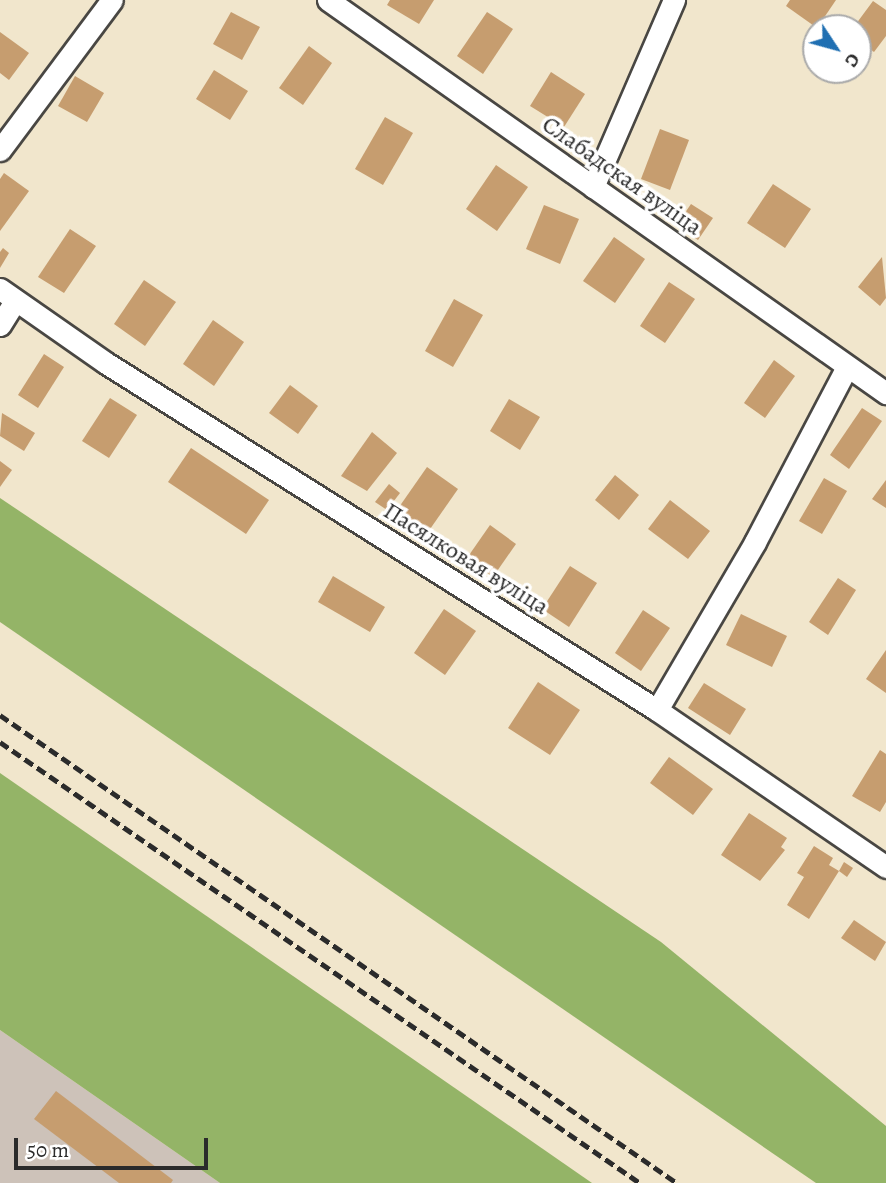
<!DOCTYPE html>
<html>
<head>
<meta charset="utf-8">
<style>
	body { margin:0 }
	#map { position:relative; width:886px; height:1183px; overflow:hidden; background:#f1e6cc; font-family:Alegreya,serif }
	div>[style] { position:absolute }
	.industrial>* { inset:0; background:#cdc2b9 }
	.forest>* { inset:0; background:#94b467 }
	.building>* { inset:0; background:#c69d6f }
	.roads { filter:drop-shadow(2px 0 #494743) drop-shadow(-2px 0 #494743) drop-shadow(0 2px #494743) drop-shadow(0 -2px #494743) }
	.minor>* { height:21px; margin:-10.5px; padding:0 10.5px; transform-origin:10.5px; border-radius:10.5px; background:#fff }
	.rail>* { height:5px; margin-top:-2.5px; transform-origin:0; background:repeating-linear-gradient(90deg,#2b2b2b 0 10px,transparent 0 15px) }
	span { translate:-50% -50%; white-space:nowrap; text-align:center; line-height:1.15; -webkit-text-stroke:7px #fff; paint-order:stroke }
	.street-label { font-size:24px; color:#2b2b2b }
	.north { position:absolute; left:802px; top:14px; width:70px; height:70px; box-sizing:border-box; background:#fff; border:2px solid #aaa; border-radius:50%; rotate:126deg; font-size:19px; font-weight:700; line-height:28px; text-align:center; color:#2b2b2b }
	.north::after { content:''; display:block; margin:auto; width:24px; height:32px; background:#1f6fb2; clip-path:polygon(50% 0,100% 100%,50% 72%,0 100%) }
	.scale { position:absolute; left:14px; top:1138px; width:194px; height:32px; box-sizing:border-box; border:4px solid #2b2b2b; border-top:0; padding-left:9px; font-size:21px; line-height:24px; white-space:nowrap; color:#2b2b2b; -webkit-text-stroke:5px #fff; paint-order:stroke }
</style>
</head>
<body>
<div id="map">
	<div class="industrial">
		<i style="clip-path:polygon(0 1030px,220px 1183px,0 1183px)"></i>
	</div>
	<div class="forest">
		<i style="clip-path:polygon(0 498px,661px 942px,886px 1126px,886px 1183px,816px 1183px,0 622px)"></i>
		<i style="clip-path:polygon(0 773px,592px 1183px,220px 1183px,0 1030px)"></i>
	</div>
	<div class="building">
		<i style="clip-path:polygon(390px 0,434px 0,419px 24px,387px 5px)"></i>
		<i style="clip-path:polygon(790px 0,836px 0,817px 28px,786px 6px)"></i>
		<i style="clip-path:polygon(873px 1px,886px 10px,886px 36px,874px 52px,858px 40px,858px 28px,853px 28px)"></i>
		<i style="clip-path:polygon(231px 12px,260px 27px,242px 60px,213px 44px)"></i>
		<i style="clip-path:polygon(487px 12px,513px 29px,483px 74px,457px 56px)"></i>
		<i style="clip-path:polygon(0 32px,29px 53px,9px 80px,0 73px)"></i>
		<i style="clip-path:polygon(309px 46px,332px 63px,303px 105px,279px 88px)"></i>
		<i style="clip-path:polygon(214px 70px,248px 91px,230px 120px,196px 99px)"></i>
		<i style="clip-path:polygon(551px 72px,585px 94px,564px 127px,530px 106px)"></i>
		<i style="clip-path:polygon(75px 76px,104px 93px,87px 122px,58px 106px)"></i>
		<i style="clip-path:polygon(385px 117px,413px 133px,383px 185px,355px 169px)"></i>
		<i style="clip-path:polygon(660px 129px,689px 140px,670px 190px,641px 179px)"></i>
		<i style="clip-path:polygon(496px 165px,528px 187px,497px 231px,466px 209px)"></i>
		<i style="clip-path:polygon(4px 173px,29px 191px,0 231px,0 179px)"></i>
		<i style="clip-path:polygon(773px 184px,811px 209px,785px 248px,747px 223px)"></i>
		<i style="clip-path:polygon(691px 204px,713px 218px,698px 240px,676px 226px)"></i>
		<i style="clip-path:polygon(544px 205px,579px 219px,560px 264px,526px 249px)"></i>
		<i style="clip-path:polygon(70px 229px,96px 246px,64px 293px,38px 277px)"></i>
		<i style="clip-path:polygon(614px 237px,645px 259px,615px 303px,583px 281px)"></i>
		<i style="clip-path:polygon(3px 248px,9px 253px,0 268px,0 252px)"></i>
		<i style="clip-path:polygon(882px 257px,886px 298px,880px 306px,858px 287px)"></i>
		<i style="clip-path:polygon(144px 280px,176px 302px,145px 346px,114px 324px)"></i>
		<i style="clip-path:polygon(669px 282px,695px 299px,665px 343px,640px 326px)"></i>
		<i style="clip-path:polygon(454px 299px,483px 315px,453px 367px,425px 351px)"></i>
		<i style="clip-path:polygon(213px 320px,244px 342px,214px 386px,183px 364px)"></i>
		<i style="clip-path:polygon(44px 354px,64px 367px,38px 408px,18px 395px)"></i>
		<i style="clip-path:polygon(774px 360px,795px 376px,765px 418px,744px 403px)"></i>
		<i style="clip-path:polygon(290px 385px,318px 406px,298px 434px,269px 413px)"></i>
		<i style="clip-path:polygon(110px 398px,137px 415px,109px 458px,82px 441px)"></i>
		<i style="clip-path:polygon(509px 399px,540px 417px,520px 450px,490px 431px)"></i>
		<i style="clip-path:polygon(862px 408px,882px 421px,849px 469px,830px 455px)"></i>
		<i style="clip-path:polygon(2px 413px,35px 433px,24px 451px,0 436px)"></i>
		<i style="clip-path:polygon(372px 432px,397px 453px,367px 491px,341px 476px)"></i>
		<i style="clip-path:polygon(191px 448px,269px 500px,246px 534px,168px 482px)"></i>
		<i style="clip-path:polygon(0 461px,12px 470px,0 487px)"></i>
		<i style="clip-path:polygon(427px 467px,458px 489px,428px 532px,397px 510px)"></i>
		<i style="clip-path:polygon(615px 475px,639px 495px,619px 520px,595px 500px)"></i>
		<i style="clip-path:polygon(824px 478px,847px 491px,822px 534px,799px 521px)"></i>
		<i style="clip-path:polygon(886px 480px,886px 508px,872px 499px)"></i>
		<i style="clip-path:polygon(389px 484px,400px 493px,387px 510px,375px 502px)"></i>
		<i style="clip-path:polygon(670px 500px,710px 531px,688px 559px,648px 529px)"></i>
		<i style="clip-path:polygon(490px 525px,516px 544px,493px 577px,467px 558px)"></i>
		<i style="clip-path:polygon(449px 543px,459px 549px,451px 562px,441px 555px)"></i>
		<i style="clip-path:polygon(570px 566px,597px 583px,569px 627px,542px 609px)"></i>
		<i style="clip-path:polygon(333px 576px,385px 607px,370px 632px,318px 602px)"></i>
		<i style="clip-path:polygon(838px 578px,856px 590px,828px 635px,809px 622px)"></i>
		<i style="clip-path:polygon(444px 609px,476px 631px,445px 675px,414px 653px)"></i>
		<i style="clip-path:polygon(643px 610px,670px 628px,641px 671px,615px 653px)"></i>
		<i style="clip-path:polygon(741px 614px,787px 636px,772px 667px,726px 645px)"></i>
		<i style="clip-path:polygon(886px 650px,886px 693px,866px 679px)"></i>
		<i style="clip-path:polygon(538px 682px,580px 710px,550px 755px,508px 728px)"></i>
		<i style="clip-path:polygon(704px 683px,746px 709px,730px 735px,688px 708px)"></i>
		<i style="clip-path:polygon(880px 750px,886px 754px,886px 802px,880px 812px,852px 796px)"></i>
		<i style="clip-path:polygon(669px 757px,713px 789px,693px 815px,650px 783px)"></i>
		<i style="clip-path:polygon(749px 813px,787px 838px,781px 847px,785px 850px,760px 881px,721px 855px)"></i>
		<i style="clip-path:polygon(814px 846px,833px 858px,829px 865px,839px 871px,809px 919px,787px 905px,804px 877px,797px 873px)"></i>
		<i style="clip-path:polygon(844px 862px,853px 868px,847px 877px,839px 871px)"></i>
		<i style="clip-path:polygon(854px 920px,886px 942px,875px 961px,841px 938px)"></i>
		<i style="clip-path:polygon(56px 1091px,173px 1180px,171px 1183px,119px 1183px,34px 1119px)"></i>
	</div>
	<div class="roads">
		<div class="minor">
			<i style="left:328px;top:0;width:683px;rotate:35.16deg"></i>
			<i style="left:0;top:150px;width:187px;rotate:-53.3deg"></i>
			<i style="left:593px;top:187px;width:204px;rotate:-66.6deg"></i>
			<i style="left:0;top:289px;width:129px;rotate:34.9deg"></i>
			<i style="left:106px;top:363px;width:651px;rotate:32.2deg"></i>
			<i style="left:657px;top:710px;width:278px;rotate:34.4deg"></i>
			<i style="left:0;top:325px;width:28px;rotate:-58deg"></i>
			<i style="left:657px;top:710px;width:194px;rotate:-59.7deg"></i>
			<i style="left:755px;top:542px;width:198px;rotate:-62.3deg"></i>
		</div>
	</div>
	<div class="rail">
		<i style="left:0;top:715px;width:823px;rotate:34.66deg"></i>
		<i style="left:0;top:742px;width:777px;rotate:34.57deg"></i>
	</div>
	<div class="street-label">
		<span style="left:622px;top:176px;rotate:35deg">Слабадская вуліца</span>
		<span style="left:466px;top:559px;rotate:32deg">Пасялковая вуліца</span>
	</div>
	<div class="north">С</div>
	<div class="scale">50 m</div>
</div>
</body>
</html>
